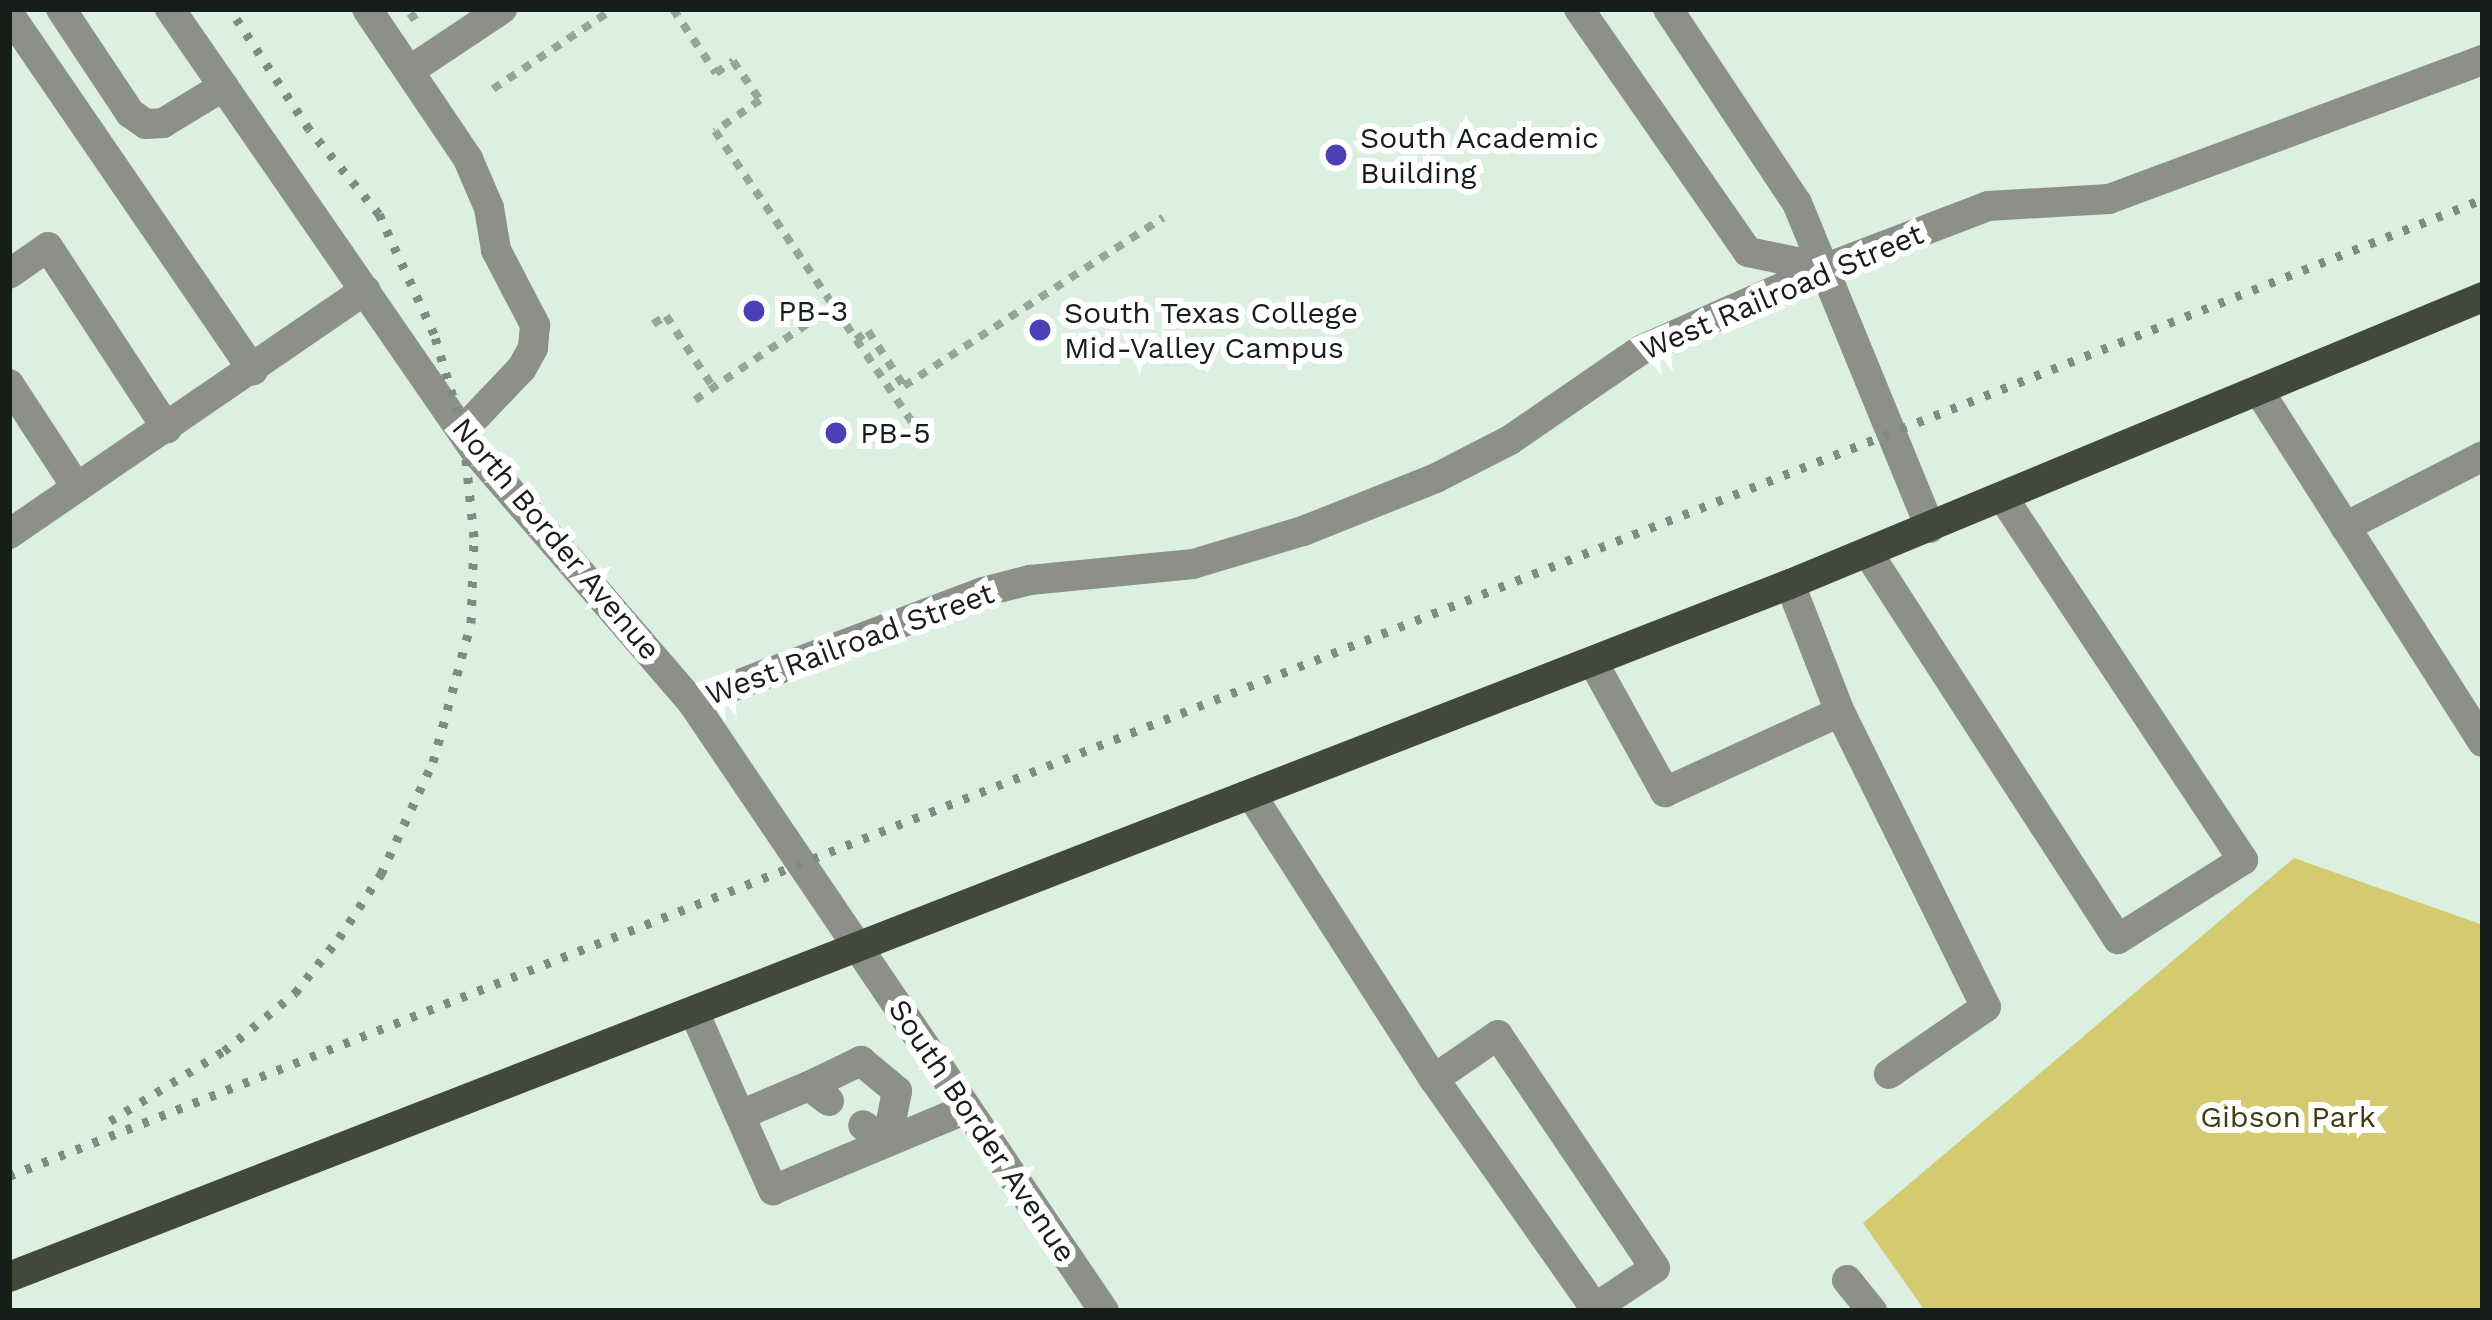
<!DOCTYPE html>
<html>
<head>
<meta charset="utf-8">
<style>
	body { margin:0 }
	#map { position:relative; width:2492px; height:1320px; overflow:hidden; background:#dcf0e2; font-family:"Work Sans",sans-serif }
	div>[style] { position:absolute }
	.green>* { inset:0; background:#d4cb71 }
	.path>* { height:8px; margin-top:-4px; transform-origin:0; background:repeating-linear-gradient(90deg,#96a69b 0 9px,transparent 0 18px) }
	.minor>* { height:30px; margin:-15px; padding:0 15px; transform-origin:15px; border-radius:15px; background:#8c9088 }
	.major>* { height:30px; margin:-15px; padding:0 15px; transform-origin:15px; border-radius:15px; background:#42493b }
	.rail>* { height:9px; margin-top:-4.5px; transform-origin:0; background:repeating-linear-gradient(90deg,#7f8c83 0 6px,transparent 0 18px) }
	.dots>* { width:33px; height:33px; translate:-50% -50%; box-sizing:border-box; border:6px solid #fff; border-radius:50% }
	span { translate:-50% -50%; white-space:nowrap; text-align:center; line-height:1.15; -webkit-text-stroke:12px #fff; paint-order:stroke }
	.poi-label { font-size:30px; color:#171e19 }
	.left { translate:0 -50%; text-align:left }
	.street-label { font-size:30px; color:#171e19 }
	.park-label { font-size:30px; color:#403b10 }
	.frame { position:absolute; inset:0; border:12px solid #171e19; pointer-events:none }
</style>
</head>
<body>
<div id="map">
	<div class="green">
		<i style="clip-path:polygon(2294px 858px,2483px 925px,2483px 1311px,1925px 1311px,1863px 1223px)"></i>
	</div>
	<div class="path">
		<i style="left:673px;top:9px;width:77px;rotate:56.1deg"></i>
		<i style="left:716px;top:73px;width:21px;rotate:-35deg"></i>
		<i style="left:733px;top:61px;width:47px;rotate:55.3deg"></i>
		<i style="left:760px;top:100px;width:55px;rotate:145.4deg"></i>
		<i style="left:715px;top:131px;width:351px;rotate:55.9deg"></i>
		<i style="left:409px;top:19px;width:18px;rotate:-34deg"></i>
		<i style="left:493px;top:89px;width:144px;rotate:-33.7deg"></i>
		<i style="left:653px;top:324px;width:15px;rotate:-32deg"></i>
		<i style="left:666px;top:316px;width:85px;rotate:56.5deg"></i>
		<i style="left:856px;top:340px;width:15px;rotate:-37deg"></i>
		<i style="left:868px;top:331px;width:66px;rotate:56.8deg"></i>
		<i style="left:904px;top:386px;width:309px;rotate:-33deg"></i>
		<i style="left:695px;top:400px;width:168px;rotate:-34.1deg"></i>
	</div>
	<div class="minor">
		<i style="left:61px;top:9px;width:125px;rotate:56.4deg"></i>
		<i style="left:130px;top:113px;width:19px;rotate:35deg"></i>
		<i style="left:146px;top:124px;width:17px;rotate:-3deg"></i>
		<i style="left:163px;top:123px;width:71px;rotate:-31.2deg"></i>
		<i style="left:170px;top:9px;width:538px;rotate:55.37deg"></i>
		<i style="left:476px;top:452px;width:330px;rotate:49.2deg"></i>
		<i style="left:692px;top:702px;width:735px;rotate:55.92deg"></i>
		<i style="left:367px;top:9px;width:181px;rotate:56deg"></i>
		<i style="left:468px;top:159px;width:53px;rotate:66.8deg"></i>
		<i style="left:489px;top:208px;width:43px;rotate:80.5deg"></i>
		<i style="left:496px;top:250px;width:85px;rotate:62.5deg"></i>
		<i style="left:535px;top:325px;width:23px;rotate:95deg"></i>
		<i style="left:533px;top:348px;width:23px;rotate:119deg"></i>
		<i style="left:522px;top:368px;width:86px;rotate:133.6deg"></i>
		<i style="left:1579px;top:9px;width:296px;rotate:55.2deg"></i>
		<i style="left:1748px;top:252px;width:80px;rotate:11.6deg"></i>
		<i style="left:1668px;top:9px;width:233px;rotate:56.4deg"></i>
		<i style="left:1797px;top:203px;width:351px;rotate:67.7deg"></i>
		<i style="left:9px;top:14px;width:432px;rotate:55.6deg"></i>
		<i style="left:409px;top:71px;width:112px;rotate:-33.7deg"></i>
		<i style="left:9px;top:274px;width:47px;rotate:-34.7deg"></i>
		<i style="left:48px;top:247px;width:217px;rotate:56.8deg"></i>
		<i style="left:9px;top:384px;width:124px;rotate:56.8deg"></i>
		<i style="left:2259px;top:391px;width:416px;rotate:57.5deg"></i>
		<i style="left:2345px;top:527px;width:155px;rotate:-27.2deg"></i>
		<i style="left:9px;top:534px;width:432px;rotate:-34.4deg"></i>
		<i style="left:1868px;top:553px;width:460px;rotate:57.1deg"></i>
		<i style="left:2118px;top:939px;width:148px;rotate:-32.3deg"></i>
		<i style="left:2243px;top:860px;width:435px;rotate:-123.5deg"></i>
		<i style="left:1790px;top:584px;width:137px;rotate:68.7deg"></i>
		<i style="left:1593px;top:662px;width:149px;rotate:61deg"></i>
		<i style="left:1665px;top:792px;width:192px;rotate:-24.6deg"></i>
		<i style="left:1840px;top:712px;width:329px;rotate:63.7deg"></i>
		<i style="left:1986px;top:1007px;width:118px;rotate:145.4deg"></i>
		<i style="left:692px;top:702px;width:311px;rotate:-20.7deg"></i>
		<i style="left:983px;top:592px;width:49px;rotate:-14.3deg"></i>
		<i style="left:1030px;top:580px;width:164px;rotate:-5.6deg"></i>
		<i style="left:1193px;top:564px;width:115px;rotate:-16.7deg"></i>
		<i style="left:1303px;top:531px;width:143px;rotate:-21.7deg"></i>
		<i style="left:1436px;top:478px;width:83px;rotate:-27.2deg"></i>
		<i style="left:1510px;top:440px;width:159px;rotate:-34.5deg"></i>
		<i style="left:1641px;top:350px;width:202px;rotate:-23.9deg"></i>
		<i style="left:1826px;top:268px;width:173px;rotate:-20.9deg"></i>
		<i style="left:1988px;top:206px;width:121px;rotate:-3.3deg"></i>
		<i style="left:2109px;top:199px;width:399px;rotate:-20.4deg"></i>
		<i style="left:1252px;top:796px;width:336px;rotate:57.3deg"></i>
		<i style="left:1434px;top:1079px;width:280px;rotate:54.9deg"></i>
		<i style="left:1595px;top:1308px;width:72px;rotate:-33.7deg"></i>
		<i style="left:1655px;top:1268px;width:281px;rotate:-124deg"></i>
		<i style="left:1498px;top:1035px;width:78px;rotate:145.5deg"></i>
		<i style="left:695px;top:1014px;width:193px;rotate:66.1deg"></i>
		<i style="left:773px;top:1190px;width:210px;rotate:-22.7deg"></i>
		<i style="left:809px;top:1086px;width:58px;rotate:-25.7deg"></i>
		<i style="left:861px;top:1061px;width:47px;rotate:39.8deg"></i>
		<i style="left:897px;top:1091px;width:52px;rotate:101.1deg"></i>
		<i style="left:887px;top:1142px;width:29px;rotate:-145deg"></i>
		<i style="left:740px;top:1115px;width:75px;rotate:-22.8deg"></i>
		<i style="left:809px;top:1086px;width:25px;rotate:37deg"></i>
		<i style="left:1847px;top:1280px;width:40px;rotate:51deg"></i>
	</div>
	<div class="major">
		<i style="left:9px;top:1277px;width:1911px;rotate:-21.26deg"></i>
		<i style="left:1790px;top:584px;width:750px;rotate:-22.5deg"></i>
	</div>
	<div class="rail">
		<i style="left:110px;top:1121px;width:134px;rotate:-31.6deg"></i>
		<i style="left:224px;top:1051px;width:92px;rotate:-39.2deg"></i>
		<i style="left:295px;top:993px;width:70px;rotate:-51.3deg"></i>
		<i style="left:339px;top:938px;width:77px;rotate:-56.7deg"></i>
		<i style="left:381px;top:874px;width:123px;rotate:-65.1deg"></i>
		<i style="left:433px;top:762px;width:144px;rotate:-74.7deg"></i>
		<i style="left:471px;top:623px;width:86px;rotate:-88deg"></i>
		<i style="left:474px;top:537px;width:108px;rotate:-95.9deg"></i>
		<i style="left:463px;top:430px;width:100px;rotate:-106.8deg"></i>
		<i style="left:434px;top:334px;width:132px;rotate:-114.6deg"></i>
		<i style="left:379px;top:214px;width:110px;rotate:-129.5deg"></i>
		<i style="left:309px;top:129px;width:144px;rotate:-123.4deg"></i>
		<i style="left:9px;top:1176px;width:2660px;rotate:-21.55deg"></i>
	</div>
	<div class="dots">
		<i style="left:1336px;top:155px;background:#4c3fb6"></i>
		<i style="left:754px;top:311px;background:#4c3fb6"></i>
		<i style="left:1040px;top:330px;background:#4c3fb6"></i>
		<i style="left:836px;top:433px;background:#4c3fb6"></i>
	</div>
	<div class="poi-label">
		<span class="left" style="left:1360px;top:155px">South Academic<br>Building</span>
		<span class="left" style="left:778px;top:311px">PB-3</span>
		<span class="left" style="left:1064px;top:330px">South Texas College<br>Mid-Valley Campus</span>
		<span class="left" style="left:860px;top:433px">PB-5</span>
	</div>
	<div class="street-label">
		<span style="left:1782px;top:292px;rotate:-23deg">West Railroad Street</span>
		<span style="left:556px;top:539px;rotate:50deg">North Border Avenue</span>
		<span style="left:850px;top:644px;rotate:-20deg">West Railroad Street</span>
		<span style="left:982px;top:1131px;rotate:56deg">South Border Avenue</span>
	</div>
	<div class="park-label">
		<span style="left:2288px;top:1117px">Gibson Park</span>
	</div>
	<div class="frame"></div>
</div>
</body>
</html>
